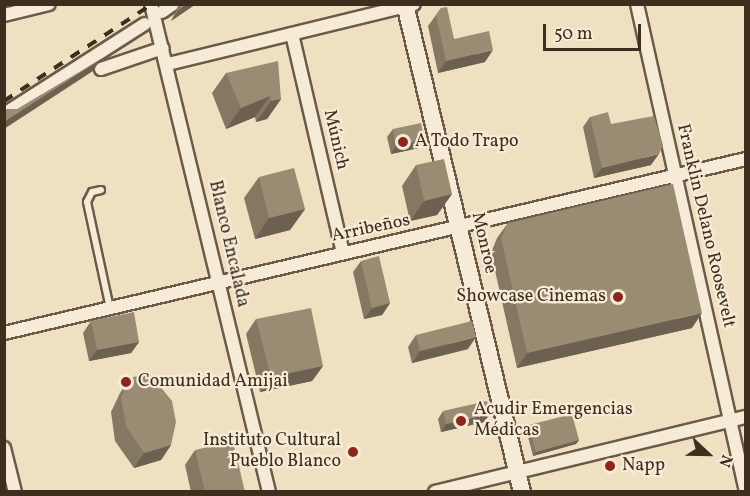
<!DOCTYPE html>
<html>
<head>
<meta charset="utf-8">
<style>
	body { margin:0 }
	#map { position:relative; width:750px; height:496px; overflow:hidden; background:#efe0c1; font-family:Vollkorn,serif }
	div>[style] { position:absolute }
	.roads { filter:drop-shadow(2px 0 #6a5a47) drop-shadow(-2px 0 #6a5a47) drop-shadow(0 2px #6a5a47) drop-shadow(0 -2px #6a5a47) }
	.lane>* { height:6px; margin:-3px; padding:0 3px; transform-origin:3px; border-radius:3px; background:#f5ebd7 }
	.street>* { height:12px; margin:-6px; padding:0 6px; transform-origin:6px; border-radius:6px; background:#f5ebd7 }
	.secondary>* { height:16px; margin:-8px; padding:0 8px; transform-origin:8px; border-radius:8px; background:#f5ebd7 }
	.rail>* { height:4px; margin-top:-2px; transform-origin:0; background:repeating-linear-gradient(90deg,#3d2e1e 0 10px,transparent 0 20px) }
	.wall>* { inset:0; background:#847863 }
	.shaded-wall>* { inset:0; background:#6c6150 }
	.building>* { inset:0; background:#9a8b73 }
	.dots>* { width:16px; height:16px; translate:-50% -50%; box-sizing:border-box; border:3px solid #f5ebd7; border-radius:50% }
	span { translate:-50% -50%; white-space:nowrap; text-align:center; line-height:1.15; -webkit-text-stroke:4.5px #f5ebd7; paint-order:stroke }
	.street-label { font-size:18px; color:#3d2e1e }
	.poi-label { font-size:18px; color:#3d2e1e }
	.left { translate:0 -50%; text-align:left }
	.right { translate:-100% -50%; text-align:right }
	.frame { position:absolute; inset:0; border:6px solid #3d2e1e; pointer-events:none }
	.north { position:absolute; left:678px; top:424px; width:60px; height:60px; -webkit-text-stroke:4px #f5ebd7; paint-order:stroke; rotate:112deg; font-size:16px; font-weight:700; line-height:24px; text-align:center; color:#3d2e1e }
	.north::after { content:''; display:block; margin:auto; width:21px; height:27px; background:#3d2e1e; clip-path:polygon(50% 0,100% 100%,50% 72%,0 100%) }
	.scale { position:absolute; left:543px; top:24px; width:98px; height:27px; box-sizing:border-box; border:3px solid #3d2e1e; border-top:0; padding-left:8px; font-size:18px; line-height:21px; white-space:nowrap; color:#3d2e1e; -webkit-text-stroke:4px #f5ebd7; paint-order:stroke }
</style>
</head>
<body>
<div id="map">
	<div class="roads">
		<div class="lane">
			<i style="left:101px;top:190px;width:9px;rotate:167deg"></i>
			<i style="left:92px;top:192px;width:11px;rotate:117deg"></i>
			<i style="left:87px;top:202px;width:108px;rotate:77.8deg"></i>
		</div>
		<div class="street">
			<i style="left:151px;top:4px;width:502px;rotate:76.41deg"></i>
			<i style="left:637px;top:4px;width:498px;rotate:77.4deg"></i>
			<i style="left:162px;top:12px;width:14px;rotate:-36deg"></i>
			<i style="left:4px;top:15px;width:46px;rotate:-13.7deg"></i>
			<i style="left:292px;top:34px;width:225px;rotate:76.9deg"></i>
			<i style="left:168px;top:64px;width:253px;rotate:-13.7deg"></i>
			<i style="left:101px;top:69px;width:65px;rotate:-18.7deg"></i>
			<i style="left:4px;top:114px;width:167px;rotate:-32.6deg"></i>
			<i style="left:4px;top:333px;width:762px;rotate:-13.2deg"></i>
			<i style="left:4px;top:448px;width:45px;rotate:76deg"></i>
			<i style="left:435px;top:492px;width:320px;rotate:-13.6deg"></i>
		</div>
		<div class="secondary">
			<i style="left:405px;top:4px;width:502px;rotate:76.52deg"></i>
		</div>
	</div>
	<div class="rail">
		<i style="left:4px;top:101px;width:177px;rotate:-33.2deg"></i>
	</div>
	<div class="wall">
		<i style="clip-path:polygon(179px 4px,196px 4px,171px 21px)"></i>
		<i style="clip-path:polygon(441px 8px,454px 39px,485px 62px,438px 73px,428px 26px)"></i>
		<i style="clip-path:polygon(226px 73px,281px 99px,267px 119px,256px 122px,255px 117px,226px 129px,212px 93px)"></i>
		<i style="clip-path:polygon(590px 117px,611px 124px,651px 165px,594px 178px,583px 127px)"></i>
		<i style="clip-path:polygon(393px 129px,424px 140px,419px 148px,391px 154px,387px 137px)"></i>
		<i style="clip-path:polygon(416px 165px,452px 194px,437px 215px,410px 221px,402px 186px)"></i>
		<i style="clip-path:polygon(259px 177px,305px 209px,290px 230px,255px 239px,244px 198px)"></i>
		<i style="clip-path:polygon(508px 223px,692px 328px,517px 368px,491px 253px,497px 238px)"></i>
		<i style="clip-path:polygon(361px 261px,390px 303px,382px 315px,364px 319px,353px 272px)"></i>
		<i style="clip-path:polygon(256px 319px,323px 366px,312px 381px,260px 392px,246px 334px)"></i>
		<i style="clip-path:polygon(91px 321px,139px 342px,131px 353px,89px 361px,83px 333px)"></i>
		<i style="clip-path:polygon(416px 335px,468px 349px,412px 363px,408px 347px)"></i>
		<i style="clip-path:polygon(130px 378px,171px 445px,161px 460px,134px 468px,115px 441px,111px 412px,120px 393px)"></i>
		<i style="clip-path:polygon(443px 411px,490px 414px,484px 422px,441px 432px,438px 419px)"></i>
		<i style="clip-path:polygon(529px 425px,579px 440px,576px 444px,533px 456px,526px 429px)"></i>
		<i style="clip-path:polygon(195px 450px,245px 492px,191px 492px,185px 465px)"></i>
	</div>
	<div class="shaded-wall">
		<i style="clip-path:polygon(186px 4px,196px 4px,171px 21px,179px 10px)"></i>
		<i style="clip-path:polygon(493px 50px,485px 62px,438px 73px,446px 61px)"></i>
		<i style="clip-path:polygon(101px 59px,93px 71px,4px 129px,4px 122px)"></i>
		<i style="clip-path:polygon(270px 96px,255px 117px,226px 129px,241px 108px)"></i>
		<i style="clip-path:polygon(281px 99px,267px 119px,256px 122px,271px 101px)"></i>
		<i style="clip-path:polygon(424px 140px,419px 148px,391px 154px,396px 146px)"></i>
		<i style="clip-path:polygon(659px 154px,651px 165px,594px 178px,602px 168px)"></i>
		<i style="clip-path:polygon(452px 194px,437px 215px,410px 221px,424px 201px)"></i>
		<i style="clip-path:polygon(305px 209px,290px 230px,255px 239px,269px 218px)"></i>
		<i style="clip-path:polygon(390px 303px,382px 315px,364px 319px,372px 308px)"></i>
		<i style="clip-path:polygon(702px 313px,692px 328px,517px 368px,527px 353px)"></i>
		<i style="clip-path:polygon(476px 337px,468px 349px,412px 363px,420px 351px)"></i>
		<i style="clip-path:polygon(139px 342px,131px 353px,89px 361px,97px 350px)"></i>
		<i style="clip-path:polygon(323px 366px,312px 381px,260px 392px,271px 377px)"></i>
		<i style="clip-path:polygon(490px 414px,484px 422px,441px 432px,446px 424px)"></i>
		<i style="clip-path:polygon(579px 440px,576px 444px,533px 456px,536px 452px)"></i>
		<i style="clip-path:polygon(171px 445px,161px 460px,134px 468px,144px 453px)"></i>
	</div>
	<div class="building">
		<i style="clip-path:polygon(181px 4px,186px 4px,179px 10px)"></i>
		<i style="clip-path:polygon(447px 7px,454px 39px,489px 31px,493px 50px,446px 61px,436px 15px,441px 8px)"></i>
		<i style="clip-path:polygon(101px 59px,4px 122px,4px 110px,7px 109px,17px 109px)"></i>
		<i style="clip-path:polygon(278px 61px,281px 99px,271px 101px,270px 96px,241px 108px,226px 73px)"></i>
		<i style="clip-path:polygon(608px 112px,611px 124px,654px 116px,663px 145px,659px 154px,602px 168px,590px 117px)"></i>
		<i style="clip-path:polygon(421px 123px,424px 140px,396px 146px,393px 129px)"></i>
		<i style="clip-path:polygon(444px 159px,452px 194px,424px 201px,416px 165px)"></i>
		<i style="clip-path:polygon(294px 168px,305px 209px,269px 218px,259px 177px)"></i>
		<i style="clip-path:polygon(673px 184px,702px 313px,527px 353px,501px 238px,508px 223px)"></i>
		<i style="clip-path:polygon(379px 256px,390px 303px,372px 308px,361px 261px)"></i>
		<i style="clip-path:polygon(311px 308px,323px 366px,271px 377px,256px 319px)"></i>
		<i style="clip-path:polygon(134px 312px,139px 342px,97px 350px,91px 321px)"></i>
		<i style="clip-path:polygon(472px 321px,476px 337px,420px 351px,416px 335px)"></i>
		<i style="clip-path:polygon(149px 373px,172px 401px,176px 422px,171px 445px,144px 453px,126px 426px,121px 397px,130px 378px)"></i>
		<i style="clip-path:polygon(487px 401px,490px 414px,446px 424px,443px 411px)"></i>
		<i style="clip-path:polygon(572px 414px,579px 440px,536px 452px,529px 425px)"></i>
		<i style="clip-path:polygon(233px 441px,245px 492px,205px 492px,195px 450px)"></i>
	</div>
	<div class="dots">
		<i style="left:403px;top:142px;background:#8f2418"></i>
		<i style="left:618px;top:297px;background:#8f2418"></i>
		<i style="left:126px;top:382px;background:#8f2418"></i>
		<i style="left:461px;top:421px;background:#8f2418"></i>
		<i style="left:353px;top:452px;background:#8f2418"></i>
		<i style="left:610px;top:466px;background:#8f2418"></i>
	</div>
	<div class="street-label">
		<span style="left:335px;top:140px;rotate:77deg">Múnich</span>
		<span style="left:705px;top:226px;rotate:77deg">Franklin Delano Roosevelt</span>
		<span style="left:371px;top:229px;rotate:-12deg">Arribeños</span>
		<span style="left:483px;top:243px;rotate:77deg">Monroe</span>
		<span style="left:228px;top:244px;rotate:77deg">Blanco Encalada</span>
	</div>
	<div class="poi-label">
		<span class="left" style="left:415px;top:142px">A Todo Trapo</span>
		<span class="right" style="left:606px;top:297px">Showcase Cinemas</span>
		<span class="left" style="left:138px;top:382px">Comunidad Amijai</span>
		<span class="left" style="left:474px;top:421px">Acudir Emergencias<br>Médicas</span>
		<span class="right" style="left:341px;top:452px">Instituto Cultural<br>Pueblo Blanco</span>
		<span class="left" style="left:622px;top:466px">Napp</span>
	</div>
	<div class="frame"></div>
	<div class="north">N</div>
	<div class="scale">50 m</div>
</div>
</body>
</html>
